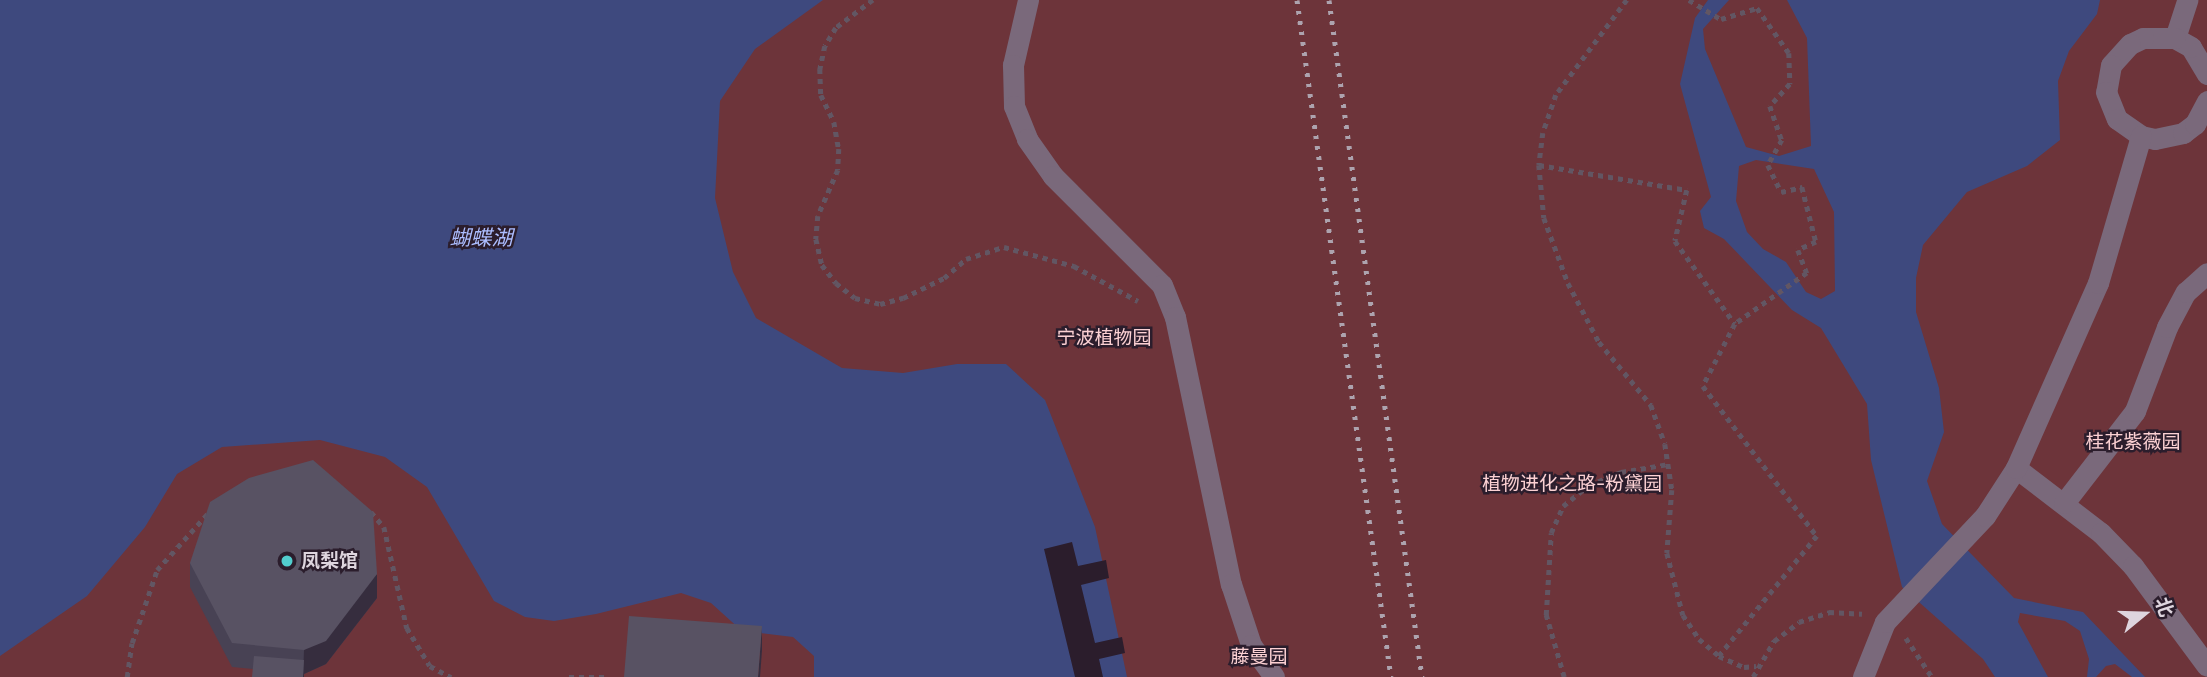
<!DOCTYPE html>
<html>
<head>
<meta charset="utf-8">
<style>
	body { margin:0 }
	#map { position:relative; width:2207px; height:677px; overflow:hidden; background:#2b1d2c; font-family:Rubik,"Noto Sans SC",sans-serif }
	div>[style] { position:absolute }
	.green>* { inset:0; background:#6d343a }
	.water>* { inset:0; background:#3e497e }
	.pier>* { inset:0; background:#2b1d2c }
	.path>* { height:4.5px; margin-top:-2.25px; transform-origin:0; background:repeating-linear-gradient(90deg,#625663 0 5px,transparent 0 10px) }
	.minor>* { height:21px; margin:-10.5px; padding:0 10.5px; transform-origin:10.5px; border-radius:10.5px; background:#7a697b }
	.rail>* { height:5px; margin-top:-2.5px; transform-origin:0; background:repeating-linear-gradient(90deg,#ada3ae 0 3.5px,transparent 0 10.5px) }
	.wall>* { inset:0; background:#484254 }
	.shaded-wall>* { inset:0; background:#362d3e }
	.building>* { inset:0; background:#585263 }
	.dots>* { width:19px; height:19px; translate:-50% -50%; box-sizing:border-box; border:4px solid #2b1d2c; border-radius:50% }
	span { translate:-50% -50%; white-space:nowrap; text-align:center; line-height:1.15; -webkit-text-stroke:5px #2b1d2c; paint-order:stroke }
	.park-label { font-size:19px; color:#fcd1d3 }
	.poi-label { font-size:19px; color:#ded5de; font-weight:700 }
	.left { translate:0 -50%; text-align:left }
	.water-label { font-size:21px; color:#acbdff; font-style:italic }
	.north { position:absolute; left:2109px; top:579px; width:70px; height:70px; -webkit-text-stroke:5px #2b1d2c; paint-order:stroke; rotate:71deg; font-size:19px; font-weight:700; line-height:28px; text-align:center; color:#ded5de }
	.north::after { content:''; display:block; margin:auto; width:24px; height:32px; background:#ded5de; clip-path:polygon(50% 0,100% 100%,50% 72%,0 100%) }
</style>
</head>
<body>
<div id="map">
	<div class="green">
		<i style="clip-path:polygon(0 0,2207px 0,2207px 677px,0 677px)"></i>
	</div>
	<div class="water">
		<i style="clip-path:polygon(0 0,823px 0,755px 49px,720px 101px,715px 198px,733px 272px,756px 318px,842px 368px,903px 373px,957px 364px,1006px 364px,1045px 400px,1095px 527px,1127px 677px,814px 677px,814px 656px,793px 637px,742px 631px,711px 603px,681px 593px,596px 614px,554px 621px,525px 617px,494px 601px,427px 487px,385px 457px,320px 440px,222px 447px,177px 474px,145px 527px,87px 596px,0 656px)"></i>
		<i style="clip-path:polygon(evenodd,1708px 0,1729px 0,1703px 29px,1705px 49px,1746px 147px,1779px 156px,1811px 146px,1807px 38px,1787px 0,2100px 0,2097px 14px,2069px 51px,2058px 81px,2060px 140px,2027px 166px,1967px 192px,1923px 245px,1916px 278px,1916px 312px,1939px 388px,1944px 432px,1927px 481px,1942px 524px,2014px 598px,2083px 612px,2145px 677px,2132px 677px,2115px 664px,2106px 666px,2096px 677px,2087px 677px,2089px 659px,2080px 631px,2065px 621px,2020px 613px,2018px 622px,2048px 677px,1995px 677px,1983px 659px,1902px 587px,1871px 460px,1867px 404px,1821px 328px,1792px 310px,1724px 239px,1704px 228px,1700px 211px,1711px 197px,1680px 84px,1695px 18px,1708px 0,1756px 160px,1814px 169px,1834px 212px,1835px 291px,1821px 299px,1806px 292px,1786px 262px,1763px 249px,1747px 232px,1736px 201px,1739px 166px,1756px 160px)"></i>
	</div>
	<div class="pier">
		<i style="clip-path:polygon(1072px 542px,1078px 566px,1106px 560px,1109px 578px,1081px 585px,1095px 643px,1122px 637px,1125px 653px,1099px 659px,1103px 677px,1075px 677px,1044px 549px)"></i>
	</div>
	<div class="path">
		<i style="left:873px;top:0;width:46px;rotate:142.9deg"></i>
		<i style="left:836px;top:28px;width:21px;rotate:121deg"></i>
		<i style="left:825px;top:46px;width:24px;rotate:102deg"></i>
		<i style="left:820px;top:69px;width:26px;rotate:88deg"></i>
		<i style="left:821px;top:95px;width:30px;rotate:64deg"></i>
		<i style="left:834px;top:122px;width:27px;rotate:80deg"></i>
		<i style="left:839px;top:149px;width:21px;rotate:93deg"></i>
		<i style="left:838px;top:170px;width:50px;rotate:113.5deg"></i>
		<i style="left:818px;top:216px;width:23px;rotate:95deg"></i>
		<i style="left:816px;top:239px;width:27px;rotate:77deg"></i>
		<i style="left:822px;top:265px;width:23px;rotate:52deg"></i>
		<i style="left:836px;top:283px;width:24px;rotate:38deg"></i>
		<i style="left:855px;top:298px;width:26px;rotate:13deg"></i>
		<i style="left:880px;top:304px;width:24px;rotate:-15deg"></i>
		<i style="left:903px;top:298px;width:46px;rotate:-26deg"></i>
		<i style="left:944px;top:278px;width:29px;rotate:-41deg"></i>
		<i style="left:966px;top:259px;width:40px;rotate:-18deg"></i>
		<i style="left:1004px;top:247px;width:73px;rotate:15.2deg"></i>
		<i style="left:1074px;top:266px;width:73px;rotate:28.7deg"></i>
		<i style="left:1627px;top:0;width:119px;rotate:126.8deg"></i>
		<i style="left:1556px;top:95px;width:40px;rotate:108.9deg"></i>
		<i style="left:1543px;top:133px;width:32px;rotate:97deg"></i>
		<i style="left:1539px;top:165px;width:53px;rotate:84.6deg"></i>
		<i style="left:1544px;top:218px;width:69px;rotate:69.7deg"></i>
		<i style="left:1568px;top:283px;width:67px;rotate:62.3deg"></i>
		<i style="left:1599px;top:342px;width:82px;rotate:50.5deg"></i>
		<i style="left:1651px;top:405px;width:41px;rotate:70.3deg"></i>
		<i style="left:1665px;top:444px;width:47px;rotate:81.3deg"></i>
		<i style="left:1672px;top:490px;width:63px;rotate:94.5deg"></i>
		<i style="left:1667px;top:553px;width:64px;rotate:75.5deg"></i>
		<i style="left:1683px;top:615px;width:29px;rotate:56deg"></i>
		<i style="left:1699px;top:639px;width:26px;rotate:40deg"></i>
		<i style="left:1719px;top:656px;width:27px;rotate:24deg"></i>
		<i style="left:1744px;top:667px;width:12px;rotate:-5deg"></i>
		<i style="left:1689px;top:0;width:37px;rotate:31deg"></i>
		<i style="left:1721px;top:19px;width:38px;rotate:-17deg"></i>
		<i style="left:1757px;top:8px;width:55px;rotate:54.6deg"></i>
		<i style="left:1789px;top:53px;width:31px;rotate:88deg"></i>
		<i style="left:1790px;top:84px;width:30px;rotate:132deg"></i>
		<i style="left:1770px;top:106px;width:36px;rotate:71deg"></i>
		<i style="left:1782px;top:140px;width:29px;rotate:119deg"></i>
		<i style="left:1768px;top:165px;width:30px;rotate:64deg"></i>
		<i style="left:1781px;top:192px;width:22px;rotate:-13deg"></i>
		<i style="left:1802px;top:187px;width:57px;rotate:75.7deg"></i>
		<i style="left:1816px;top:242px;width:20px;rotate:156deg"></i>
		<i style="left:1798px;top:250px;width:25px;rotate:69deg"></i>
		<i style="left:1807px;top:273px;width:88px;rotate:144.7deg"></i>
		<i style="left:1539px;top:165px;width:150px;rotate:9.6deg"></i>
		<i style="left:1687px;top:190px;width:52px;rotate:103.2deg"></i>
		<i style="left:1675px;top:241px;width:102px;rotate:54.1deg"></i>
		<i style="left:1735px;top:324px;width:70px;rotate:117.3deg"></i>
		<i style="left:1703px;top:386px;width:188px;rotate:52.8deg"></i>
		<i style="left:1817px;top:536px;width:155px;rotate:129.2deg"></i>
		<i style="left:371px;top:512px;width:20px;rotate:49deg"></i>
		<i style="left:384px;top:527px;width:104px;rotate:77.2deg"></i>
		<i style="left:407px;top:628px;width:44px;rotate:58.8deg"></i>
		<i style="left:430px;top:666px;width:24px;rotate:28deg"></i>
		<i style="left:1906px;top:638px;width:47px;rotate:56.3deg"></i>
		<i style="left:127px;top:677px;width:34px;rotate:-82deg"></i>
		<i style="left:132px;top:643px;width:77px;rotate:-71.1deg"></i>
		<i style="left:157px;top:570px;width:79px;rotate:-48.1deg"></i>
		<i style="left:569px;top:677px;width:36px"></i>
		<i style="left:1564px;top:677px;width:65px;rotate:-106.2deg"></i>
		<i style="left:1546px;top:615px;width:82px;rotate:-86.5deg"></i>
		<i style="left:1551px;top:533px;width:30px;rotate:-66deg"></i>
		<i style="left:1563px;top:506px;width:33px;rotate:-39deg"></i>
		<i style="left:1589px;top:485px;width:35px;rotate:-22deg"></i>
		<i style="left:1621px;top:472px;width:49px;rotate:-9.5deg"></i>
		<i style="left:1753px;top:677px;width:42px;rotate:-59.7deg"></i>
		<i style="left:1774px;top:641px;width:31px;rotate:-37deg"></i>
		<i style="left:1799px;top:622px;width:32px;rotate:-18deg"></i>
		<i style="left:1829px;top:612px;width:33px;rotate:3deg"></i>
	</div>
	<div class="minor">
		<i style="left:1028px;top:0;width:67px;rotate:103deg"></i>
		<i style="left:1013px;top:65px;width:41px;rotate:88.6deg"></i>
		<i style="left:1014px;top:106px;width:35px;rotate:68deg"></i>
		<i style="left:1027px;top:139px;width:45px;rotate:54.9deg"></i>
		<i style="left:1053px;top:176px;width:154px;rotate:45deg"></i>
		<i style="left:1162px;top:285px;width:35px;rotate:68deg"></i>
		<i style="left:1175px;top:317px;width:273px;rotate:78.2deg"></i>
		<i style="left:1231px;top:584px;width:64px;rotate:71.8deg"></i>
		<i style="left:1251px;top:645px;width:39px;rotate:54deg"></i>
		<i style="left:2175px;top:38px;width:40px;rotate:-72deg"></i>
		<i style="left:2207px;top:74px;width:31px;rotate:-121deg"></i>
		<i style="left:2191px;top:47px;width:18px;rotate:-151deg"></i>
		<i style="left:2175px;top:38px;width:32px;rotate:180deg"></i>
		<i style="left:2143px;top:38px;width:14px;rotate:155deg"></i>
		<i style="left:2130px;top:44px;width:28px;rotate:132deg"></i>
		<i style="left:2111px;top:65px;width:27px;rotate:100deg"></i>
		<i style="left:2106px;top:92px;width:29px;rotate:68deg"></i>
		<i style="left:2117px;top:119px;width:29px;rotate:35deg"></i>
		<i style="left:2141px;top:136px;width:14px;rotate:12deg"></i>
		<i style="left:2155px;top:139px;width:29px;rotate:-12deg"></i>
		<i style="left:2183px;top:133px;width:15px;rotate:-37deg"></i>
		<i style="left:2195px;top:124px;width:26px;rotate:-62deg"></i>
		<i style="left:2016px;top:468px;width:107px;rotate:37.4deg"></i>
		<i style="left:2101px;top:533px;width:46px;rotate:45.9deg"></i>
		<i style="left:2133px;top:566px;width:124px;rotate:53.5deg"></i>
		<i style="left:2064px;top:503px;width:116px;rotate:-52.3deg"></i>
		<i style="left:2135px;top:411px;width:90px;rotate:-69.1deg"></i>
		<i style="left:2167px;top:327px;width:40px;rotate:-62deg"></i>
		<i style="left:2186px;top:292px;width:28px;rotate:-42deg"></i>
		<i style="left:1863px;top:677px;width:59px;rotate:-68.2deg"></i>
		<i style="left:1885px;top:622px;width:146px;rotate:-46.7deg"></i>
		<i style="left:1985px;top:516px;width:57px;rotate:-57.1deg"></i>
		<i style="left:2016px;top:468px;width:202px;rotate:-66.1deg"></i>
		<i style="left:2098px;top:283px;width:153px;rotate:-73.7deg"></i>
	</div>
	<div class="rail">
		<i style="left:1297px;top:0;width:683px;rotate:82.1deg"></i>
		<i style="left:1329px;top:0;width:683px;rotate:82.18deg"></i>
	</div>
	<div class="wall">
		<i style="clip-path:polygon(190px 563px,377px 598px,326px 664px,304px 674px,232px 667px,190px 587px)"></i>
	</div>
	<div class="shaded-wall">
		<i style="clip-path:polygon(377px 574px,377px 598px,326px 664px,304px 674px,304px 677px,303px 677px,304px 650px)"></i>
		<i style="clip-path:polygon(762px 626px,762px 650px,760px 677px,758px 677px)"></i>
	</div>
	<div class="building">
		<i style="clip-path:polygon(313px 460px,373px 512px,377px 574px,326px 641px,304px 650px,232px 643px,190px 563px,210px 502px,249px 478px)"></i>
		<i style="clip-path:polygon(629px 616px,762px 626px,758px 677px,624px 677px)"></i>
		<i style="clip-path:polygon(254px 656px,304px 660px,303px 677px,252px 677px)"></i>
	</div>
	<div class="dots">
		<i style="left:287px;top:561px;background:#52cdce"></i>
	</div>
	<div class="park-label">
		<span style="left:1104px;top:338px">宁波植物园</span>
		<span style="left:2133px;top:442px">桂花紫薇园</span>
		<span style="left:1572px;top:484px">植物进化之路-粉黛园</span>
		<span style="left:1259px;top:657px">藤曼园</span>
	</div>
	<div class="poi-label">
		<span class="left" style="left:301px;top:561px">凤梨馆</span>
	</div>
	<div class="water-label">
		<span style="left:481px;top:238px">蝴蝶湖</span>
	</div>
	<div class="north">北</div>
</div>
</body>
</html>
